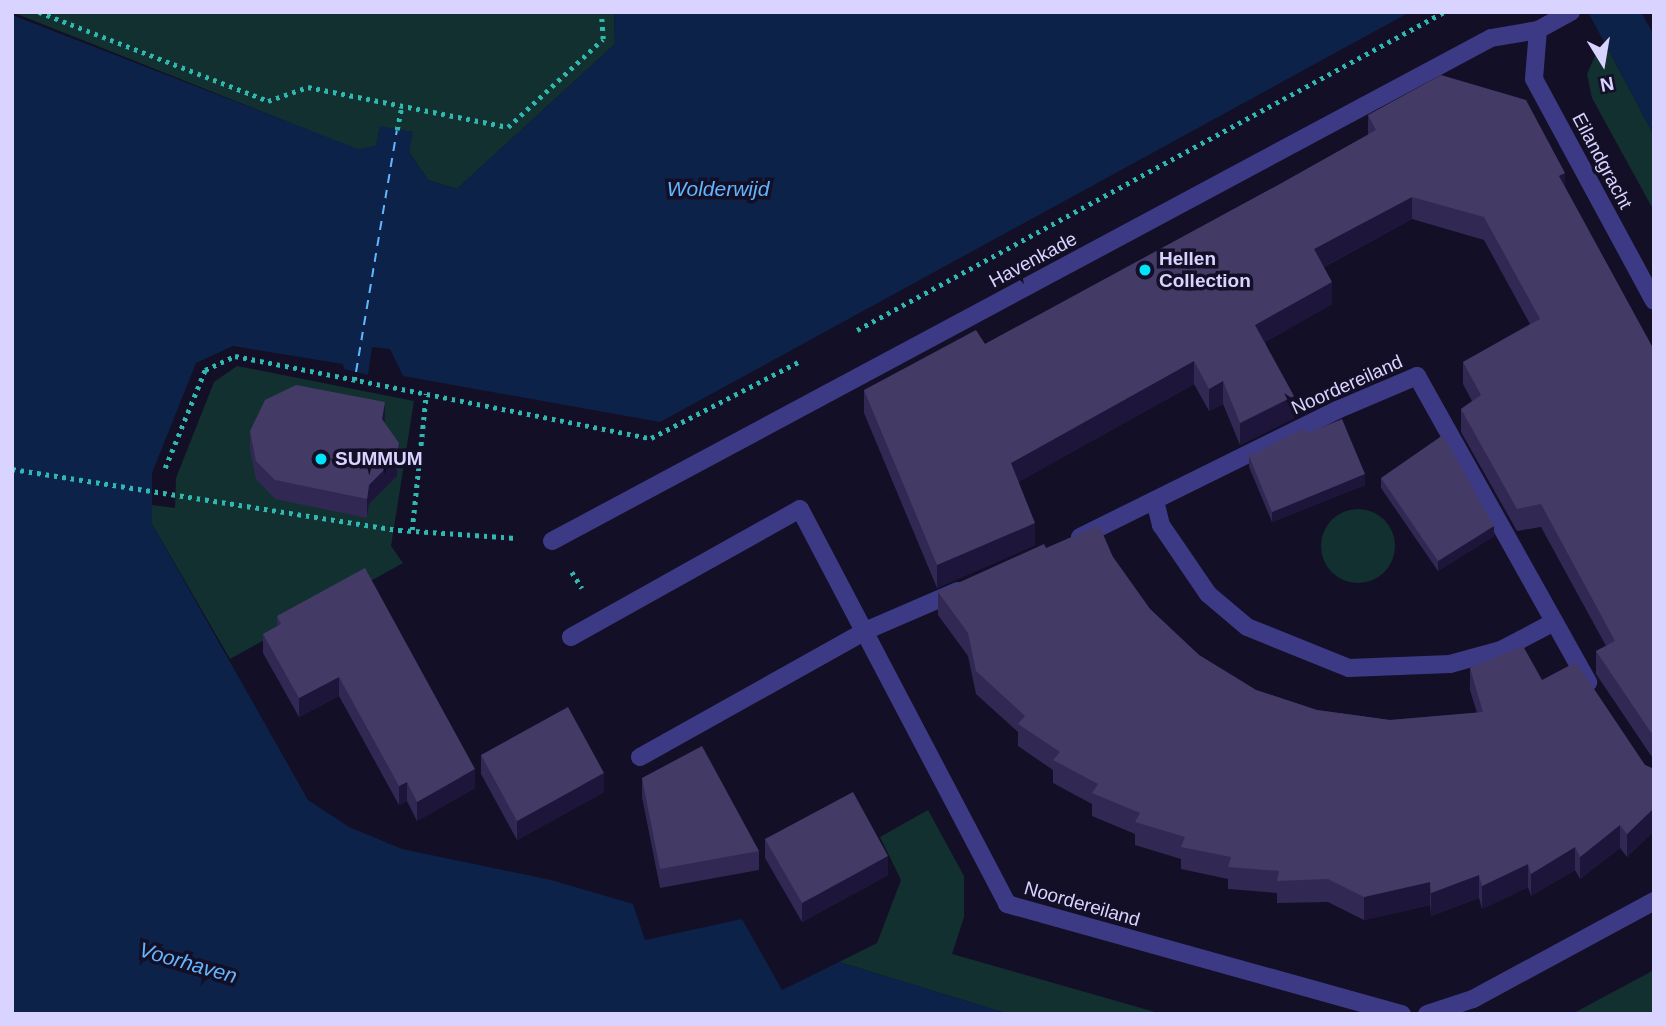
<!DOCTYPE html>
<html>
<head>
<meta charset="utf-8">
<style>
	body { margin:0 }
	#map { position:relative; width:1666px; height:1026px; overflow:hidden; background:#130f26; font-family:Helvetica,sans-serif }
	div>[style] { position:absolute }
	.green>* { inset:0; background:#12302f }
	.round { border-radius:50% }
	.water>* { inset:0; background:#0c2248 }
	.ferry>* { height:2px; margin-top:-1px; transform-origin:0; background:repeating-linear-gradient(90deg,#62b6ff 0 9px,transparent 0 16px) }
	.path>* { height:4.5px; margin-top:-2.25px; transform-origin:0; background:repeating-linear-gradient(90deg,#2fb8b0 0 3.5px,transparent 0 8.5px) }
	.street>* { height:18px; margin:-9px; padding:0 9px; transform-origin:9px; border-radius:9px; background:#3d3a85 }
	.wall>* { inset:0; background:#312854 }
	.shaded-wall>* { inset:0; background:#1d163a }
	.building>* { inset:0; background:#433a66 }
	.dots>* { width:19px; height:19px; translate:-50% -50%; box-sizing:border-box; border:4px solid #130f26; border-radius:50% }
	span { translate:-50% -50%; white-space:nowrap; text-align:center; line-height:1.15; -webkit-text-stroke:7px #130f26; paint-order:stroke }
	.street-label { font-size:19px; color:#d9d4ff }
	.poi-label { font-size:19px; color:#d9d4ff; font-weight:700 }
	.left { translate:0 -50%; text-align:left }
	.water-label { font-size:21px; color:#62b6ff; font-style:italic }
	.frame { position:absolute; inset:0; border:14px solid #d9d4ff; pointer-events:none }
	.north { position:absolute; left:1568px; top:28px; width:70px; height:70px; -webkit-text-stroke:5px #130f26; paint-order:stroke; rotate:169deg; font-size:19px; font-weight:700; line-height:28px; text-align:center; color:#d9d4ff }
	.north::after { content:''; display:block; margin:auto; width:24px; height:32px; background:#d9d4ff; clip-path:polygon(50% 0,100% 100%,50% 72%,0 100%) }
</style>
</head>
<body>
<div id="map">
	<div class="green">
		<i style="clip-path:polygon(12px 12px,614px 12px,615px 44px,457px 189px,428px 180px,409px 152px,412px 132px,380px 127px,376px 146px,358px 150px)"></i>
		<i style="clip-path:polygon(1609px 51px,1654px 135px,1654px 211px,1592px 98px,1587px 74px,1595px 56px)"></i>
		<i style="clip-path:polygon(237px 366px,414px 401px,391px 546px,403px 563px,230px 659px,152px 524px,152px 505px,175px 508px,176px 478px,214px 382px)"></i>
		<i class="round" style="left:1321px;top:509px;width:74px;height:74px"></i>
		<i style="clip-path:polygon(928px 810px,964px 876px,964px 917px,952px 954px,1162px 1014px,1009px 1014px,839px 962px,877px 943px,901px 880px,880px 837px)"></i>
		<i style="clip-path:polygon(1654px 970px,1654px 1014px,1572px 1014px)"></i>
	</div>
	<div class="water">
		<i style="clip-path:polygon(614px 12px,1410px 12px,660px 422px,403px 376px,390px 349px,372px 347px,368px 375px,344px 369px,343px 364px,233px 346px,196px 363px,152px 473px,152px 524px,308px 800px,349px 827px,402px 849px,551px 880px,633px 904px,645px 940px,742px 919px,782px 990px,839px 962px,1009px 1014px,12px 1014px,12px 15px,358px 149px,376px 146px,380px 126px,413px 132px,409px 152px,428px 180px,457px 189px,615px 44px)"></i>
		<i style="clip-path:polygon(1588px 12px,1641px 12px,1654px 35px,1654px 135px)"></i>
	</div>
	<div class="ferry">
		<i style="left:356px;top:372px;width:245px;rotate:-80.4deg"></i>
	</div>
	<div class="path">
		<i style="left:39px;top:12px;width:246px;rotate:21.2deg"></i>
		<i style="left:268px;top:101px;width:42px;rotate:-19.3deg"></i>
		<i style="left:308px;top:87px;width:204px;rotate:11.3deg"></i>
		<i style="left:508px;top:127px;width:129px;rotate:-42.8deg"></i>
		<i style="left:603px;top:39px;width:27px;rotate:-94deg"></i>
		<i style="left:397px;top:130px;width:25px;rotate:-79deg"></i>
		<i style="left:857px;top:330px;width:668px;rotate:-28.45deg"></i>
		<i style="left:354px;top:380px;width:8px;rotate:-76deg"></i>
		<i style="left:165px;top:468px;width:106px;rotate:-67.8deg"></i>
		<i style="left:205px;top:370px;width:33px;rotate:-25deg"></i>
		<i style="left:235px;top:356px;width:424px;rotate:11.2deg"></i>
		<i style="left:651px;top:438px;width:168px;rotate:-27.3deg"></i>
		<i style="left:12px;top:469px;width:392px;rotate:9deg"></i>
		<i style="left:399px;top:530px;width:118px;rotate:3.9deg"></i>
		<i style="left:412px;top:530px;width:137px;rotate:-84.1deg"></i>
		<i style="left:572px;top:572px;width:19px;rotate:58deg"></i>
	</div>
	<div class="street">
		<i style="left:1538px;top:30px;width:49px;rotate:94.7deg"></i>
		<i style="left:1534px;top:79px;width:252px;rotate:61.6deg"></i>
		<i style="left:1155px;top:501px;width:25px;rotate:76deg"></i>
		<i style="left:1161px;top:525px;width:83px;rotate:55.7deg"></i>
		<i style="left:1208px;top:594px;width:51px;rotate:40.2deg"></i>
		<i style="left:1247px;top:627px;width:110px;rotate:21.9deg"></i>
		<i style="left:1349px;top:668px;width:101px;rotate:-2.3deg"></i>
		<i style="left:1450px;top:664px;width:53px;rotate:-15.4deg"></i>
		<i style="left:1501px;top:650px;width:60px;rotate:-27.8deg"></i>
		<i style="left:1080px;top:537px;width:287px;rotate:-26.3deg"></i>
		<i style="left:1337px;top:410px;width:87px;rotate:-23deg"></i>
		<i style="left:1417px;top:376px;width:351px;rotate:60.8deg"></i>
		<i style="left:552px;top:541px;width:1065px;rotate:-28.18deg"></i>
		<i style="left:1491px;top:38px;width:48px;rotate:-9.7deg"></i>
		<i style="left:1538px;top:30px;width:38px;rotate:-29deg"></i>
		<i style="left:571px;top:637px;width:262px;rotate:-29.2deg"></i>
		<i style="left:800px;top:509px;width:446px;rotate:62.3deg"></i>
		<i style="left:1007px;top:904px;width:410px;rotate:15.6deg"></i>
		<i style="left:640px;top:757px;width:258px;rotate:-29.2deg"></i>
		<i style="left:865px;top:631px;width:101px;rotate:-23.3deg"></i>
		<i style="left:1427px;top:1014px;width:48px;rotate:-18.1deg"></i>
		<i style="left:1473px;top:999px;width:206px;rotate:-28.4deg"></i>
	</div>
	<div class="wall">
		<i style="clip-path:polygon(1368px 115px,1565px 187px,1654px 350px,1654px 760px,1596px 674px,1596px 651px,1606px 646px,1541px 527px,1517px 531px,1461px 432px,1461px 409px,1472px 401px,1463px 384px,1463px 362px,1530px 324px,1484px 240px,1412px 219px,1324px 267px,1332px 304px,1265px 342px,1294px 418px,1240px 445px,1223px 404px,1209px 411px,1194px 384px,1018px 482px,1035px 545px,937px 588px,864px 413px,864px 390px,985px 344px,1280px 184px,1368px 135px)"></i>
		<i style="clip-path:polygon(385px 421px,384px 423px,399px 462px,397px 476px,369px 504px,367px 518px,275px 499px,256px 479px,250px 450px,250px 431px)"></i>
		<i style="clip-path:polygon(1308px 433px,1365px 485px,1272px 522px,1249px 467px,1249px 456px)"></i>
		<i style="clip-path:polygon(1381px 478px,1494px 536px,1438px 571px,1381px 488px)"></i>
		<i style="clip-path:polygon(1046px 548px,1113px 557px,1150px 609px,1199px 655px,1256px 690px,1317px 710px,1390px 720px,1477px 713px,1470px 690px,1470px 668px,1542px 680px,1645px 765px,1654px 769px,1654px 831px,1627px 857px,1620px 848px,1580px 879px,1575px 870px,1531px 896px,1528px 887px,1482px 909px,1479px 898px,1431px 916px,1430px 905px,1364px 920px,1328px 902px,1277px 903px,1277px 893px,1228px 889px,1228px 879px,1181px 869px,1181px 859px,1135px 845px,1135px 834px,1092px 816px,1092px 804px,1053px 783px,1053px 770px,1018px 746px,1018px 732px,976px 694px,968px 656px,938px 615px,938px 592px)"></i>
		<i style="clip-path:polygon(277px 616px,475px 788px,417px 821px,407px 801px,399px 805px,339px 696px,299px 717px,263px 653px,263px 634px,277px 626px)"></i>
		<i style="clip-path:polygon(481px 755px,604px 792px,517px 840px,481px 774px)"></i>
		<i style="clip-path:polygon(642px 778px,759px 851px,759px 870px,660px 888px,642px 797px)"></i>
		<i style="clip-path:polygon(765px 839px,888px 875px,802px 922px,765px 858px)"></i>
	</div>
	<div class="shaded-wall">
		<i style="clip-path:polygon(1565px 173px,1565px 196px,1559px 176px)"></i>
		<i style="clip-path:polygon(1412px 197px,1412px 219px,1314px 272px,1314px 249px)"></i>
		<i style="clip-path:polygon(1332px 282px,1332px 304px,1255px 348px,1255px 325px)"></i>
		<i style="clip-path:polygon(1194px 361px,1194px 384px,1011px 486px,1011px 463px)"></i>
		<i style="clip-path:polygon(1223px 381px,1223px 404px,1209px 411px,1209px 389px)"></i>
		<i style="clip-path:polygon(1294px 396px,1294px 418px,1240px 445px,1240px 423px)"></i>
		<i style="clip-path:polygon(385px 402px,385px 421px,382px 438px,382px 419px)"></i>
		<i style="clip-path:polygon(399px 443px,397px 476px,369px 504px,367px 518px,367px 499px,369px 485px)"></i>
		<i style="clip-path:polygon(1365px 474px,1365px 485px,1272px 522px,1272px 512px)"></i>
		<i style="clip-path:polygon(1035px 523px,1035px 545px,937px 588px,937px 565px)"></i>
		<i style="clip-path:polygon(1494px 526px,1494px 536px,1438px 571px,1438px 561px)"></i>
		<i style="clip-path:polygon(339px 677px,339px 696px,299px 717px,299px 698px)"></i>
		<i style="clip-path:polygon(475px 769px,475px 788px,417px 821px,417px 802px)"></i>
		<i style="clip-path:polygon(604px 773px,604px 792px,517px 840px,517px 821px)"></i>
		<i style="clip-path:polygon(407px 782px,407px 801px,399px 805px,399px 786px)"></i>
		<i style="clip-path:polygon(1654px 808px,1654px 831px,1627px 857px,1627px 834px)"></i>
		<i style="clip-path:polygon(1620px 825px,1620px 848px,1580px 879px,1580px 857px)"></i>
		<i style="clip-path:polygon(1575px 847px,1575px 870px,1531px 896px,1531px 874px)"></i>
		<i style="clip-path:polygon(888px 856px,888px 875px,802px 922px,802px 903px)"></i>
		<i style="clip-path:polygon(1528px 864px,1528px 887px,1482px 909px,1482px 886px)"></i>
		<i style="clip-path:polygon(1479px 875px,1479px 898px,1431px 916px,1431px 893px)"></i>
		<i style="clip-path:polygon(1430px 882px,1430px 905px,1364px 920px,1364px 897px)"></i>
	</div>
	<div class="building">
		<i style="clip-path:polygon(1441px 75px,1526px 100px,1565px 173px,1559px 176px,1654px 350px,1654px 737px,1596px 651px,1615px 641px,1541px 504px,1517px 509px,1461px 409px,1481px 395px,1463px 362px,1540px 319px,1484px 217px,1412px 197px,1314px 249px,1332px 282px,1255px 325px,1294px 396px,1240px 423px,1223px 381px,1209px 389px,1194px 361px,1011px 463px,1035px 523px,937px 565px,864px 390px,976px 330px,985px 344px,1280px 184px,1376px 130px,1368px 115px)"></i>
		<i style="clip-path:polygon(296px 385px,385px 402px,382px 419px,399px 443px,397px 457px,369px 485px,367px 499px,275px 480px,256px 461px,250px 431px,265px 400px)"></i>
		<i style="clip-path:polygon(1342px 419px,1365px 474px,1272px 512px,1249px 456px,1305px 428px,1308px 433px)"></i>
		<i style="clip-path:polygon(1443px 435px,1494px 526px,1438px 561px,1381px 478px)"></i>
		<i style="clip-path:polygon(1099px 525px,1113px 557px,1150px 609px,1199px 655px,1256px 690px,1317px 710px,1390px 720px,1483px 712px,1470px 668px,1523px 646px,1542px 680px,1576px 662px,1645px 765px,1654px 769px,1654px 808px,1627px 834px,1620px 825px,1580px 857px,1575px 847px,1531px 874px,1528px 864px,1482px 886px,1479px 875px,1431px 893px,1430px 882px,1364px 897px,1328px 879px,1277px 881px,1279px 871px,1228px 867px,1231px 857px,1181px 847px,1185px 837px,1135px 822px,1140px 813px,1092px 793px,1098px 784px,1053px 760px,1060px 752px,1018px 724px,1025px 716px,976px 671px,968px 633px,938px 592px,1044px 544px,1046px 548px)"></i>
		<i style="clip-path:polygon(365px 568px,475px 769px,417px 802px,407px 782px,399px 786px,339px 677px,299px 698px,263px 634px,281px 624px,277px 616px)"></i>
		<i style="clip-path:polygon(568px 707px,604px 773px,517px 821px,481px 755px)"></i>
		<i style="clip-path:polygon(702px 746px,759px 851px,660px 869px,642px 778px)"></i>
		<i style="clip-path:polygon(853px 792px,888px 856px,802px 903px,765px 839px)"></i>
	</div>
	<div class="dots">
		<i style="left:1145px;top:270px;background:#00e5ff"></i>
		<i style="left:321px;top:459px;background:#00e5ff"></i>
	</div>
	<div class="street-label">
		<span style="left:1602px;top:161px;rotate:62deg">Eilandgracht</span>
		<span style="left:1033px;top:260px;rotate:-28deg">Havenkade</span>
		<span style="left:1347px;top:385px;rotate:-24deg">Noordereiland</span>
		<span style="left:1082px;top:904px;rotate:16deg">Noordereiland</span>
	</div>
	<div class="poi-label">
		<span class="left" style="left:1159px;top:270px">Hellen<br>Collection</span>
		<span class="left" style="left:335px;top:459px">SUMMUM</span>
	</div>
	<div class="water-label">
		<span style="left:718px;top:189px">Wolderwijd</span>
		<span style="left:188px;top:963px;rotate:16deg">Voorhaven</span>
	</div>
	<div class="frame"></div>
	<div class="north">N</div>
</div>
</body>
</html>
